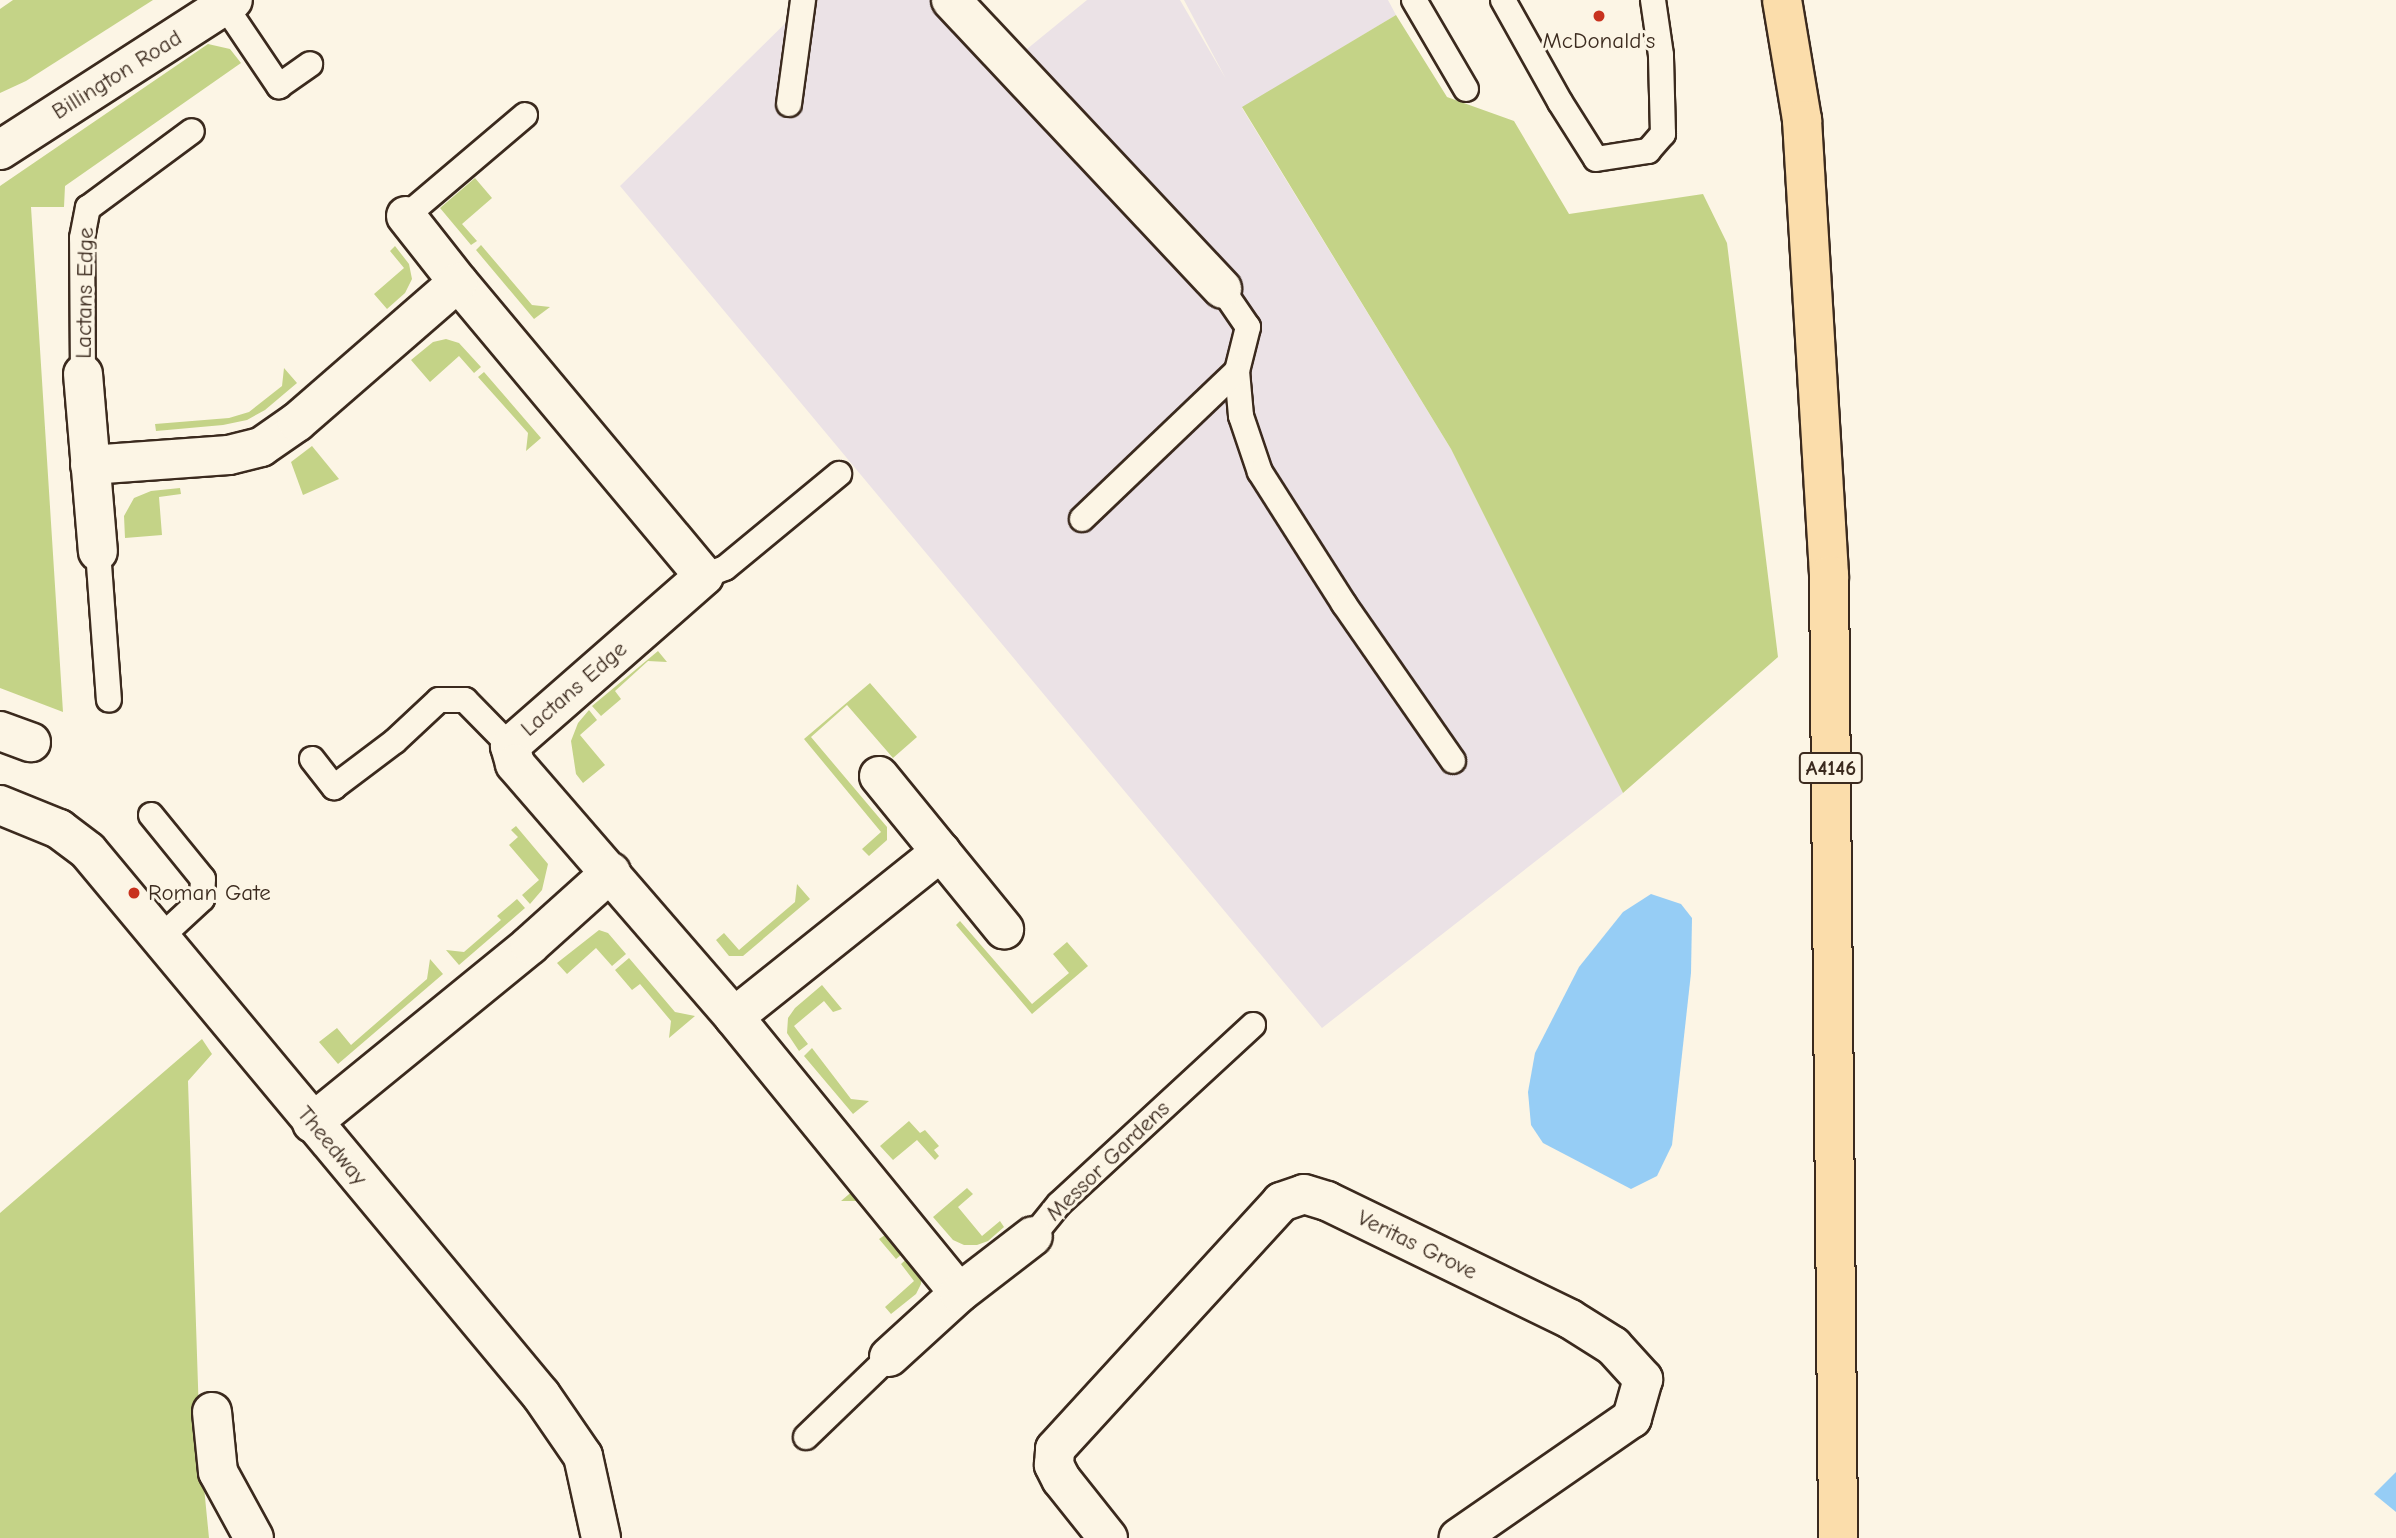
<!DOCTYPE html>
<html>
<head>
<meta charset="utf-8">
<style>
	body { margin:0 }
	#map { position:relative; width:2396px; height:1538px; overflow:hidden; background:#fcf5e5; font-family:"Comic Neue",sans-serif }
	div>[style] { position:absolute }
	.built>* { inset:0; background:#ebe2e6 }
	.green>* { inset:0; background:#c4d387 }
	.water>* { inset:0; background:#96cdf5 }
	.roads { filter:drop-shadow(2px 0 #3b2a1e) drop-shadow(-2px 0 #3b2a1e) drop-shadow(0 2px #3b2a1e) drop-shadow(0 -2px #3b2a1e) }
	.lane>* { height:24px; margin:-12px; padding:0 12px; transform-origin:12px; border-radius:12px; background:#fcf5e5 }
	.street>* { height:38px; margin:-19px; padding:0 19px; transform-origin:19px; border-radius:19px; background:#fcf5e5 }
	.secondary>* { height:38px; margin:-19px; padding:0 19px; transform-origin:19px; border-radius:19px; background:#fcf5e5 }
	.highway>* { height:38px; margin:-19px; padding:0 19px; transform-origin:19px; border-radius:19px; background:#fbddab }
	.dots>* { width:19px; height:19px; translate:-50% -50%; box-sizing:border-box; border:4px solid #fcf5e5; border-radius:50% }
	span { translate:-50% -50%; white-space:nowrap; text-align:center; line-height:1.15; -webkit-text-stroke:6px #fcf5e5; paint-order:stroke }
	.shield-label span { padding:2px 5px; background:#fcf5e5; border:2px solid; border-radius:5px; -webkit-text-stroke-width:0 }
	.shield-label { font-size:21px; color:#3b2a1e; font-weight:700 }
	.poi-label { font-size:23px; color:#3b2a1e }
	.left { translate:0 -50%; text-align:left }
	.street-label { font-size:23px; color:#3b2a1e }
</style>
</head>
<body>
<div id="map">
	<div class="built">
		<i style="clip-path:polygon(809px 0,969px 0,1027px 49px,1087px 0,1180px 0,1226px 79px,1184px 0,1388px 0,1396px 15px,1242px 108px,1451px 449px,1623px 793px,1322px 1028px,620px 186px)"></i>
	</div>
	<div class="green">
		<i style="clip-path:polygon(13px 0,153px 0,26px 81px,0 93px,0 9px)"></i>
		<i style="clip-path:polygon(1396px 15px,1447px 97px,1514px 121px,1569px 214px,1703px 194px,1727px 243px,1778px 657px,1623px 793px,1451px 449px,1242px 107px)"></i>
		<i style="clip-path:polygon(208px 44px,230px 49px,241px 63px,65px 186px,64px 207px,31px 207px,63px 712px,0 688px,0 186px)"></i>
		<i style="clip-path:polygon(475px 178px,492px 198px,462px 224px,477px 241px,471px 245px,440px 208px)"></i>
		<i style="clip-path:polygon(481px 245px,532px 305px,550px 307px,534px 319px,476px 250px)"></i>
		<i style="clip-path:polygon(395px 246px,409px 264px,412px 279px,405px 293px,387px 309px,374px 294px,404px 268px,390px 251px)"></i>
		<i style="clip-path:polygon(446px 339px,459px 343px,481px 367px,474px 373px,459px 356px,430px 382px,411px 360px,433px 342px)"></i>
		<i style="clip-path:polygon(284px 368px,297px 383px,265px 410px,247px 420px,223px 425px,156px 431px,155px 424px,229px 418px,249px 412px,282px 386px)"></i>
		<i style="clip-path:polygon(484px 372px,541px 438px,526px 451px,528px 433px,478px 377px)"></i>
		<i style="clip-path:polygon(312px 446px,339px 479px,303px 495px,291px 462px)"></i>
		<i style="clip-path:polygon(180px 488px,181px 494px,159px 497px,162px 535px,125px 538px,124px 516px,134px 498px,151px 491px)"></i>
		<i style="clip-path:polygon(658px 651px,667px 662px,648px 661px,615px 691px,621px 699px,601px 716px,592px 706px)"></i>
		<i style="clip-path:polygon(870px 683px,917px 737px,893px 758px,847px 705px,811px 737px,887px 827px,887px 840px,869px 856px,862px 849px,881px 832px,804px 739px)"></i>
		<i style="clip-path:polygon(589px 710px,597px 720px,580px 735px,605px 765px,583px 783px,576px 774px,571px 741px,578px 723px)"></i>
		<i style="clip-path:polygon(516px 826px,548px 864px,542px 890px,530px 904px,522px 895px,539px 880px,509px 845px,518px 837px,511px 830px)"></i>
		<i style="clip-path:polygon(797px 884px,810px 899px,743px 956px,729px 956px,716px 940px,724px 933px,739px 950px,795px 902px)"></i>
		<i style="clip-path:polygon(517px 899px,525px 908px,459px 965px,446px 950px,464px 952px,501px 920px,497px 916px)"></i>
		<i style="clip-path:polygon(960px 921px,1032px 1004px,1069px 973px,1053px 954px,1067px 942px,1088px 966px,1032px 1014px,956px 925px)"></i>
		<i style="clip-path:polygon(599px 930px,608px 933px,626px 954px,612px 966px,596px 948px,567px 974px,557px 963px)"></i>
		<i style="clip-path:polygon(629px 958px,675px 1012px,695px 1016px,669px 1038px,671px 1021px,640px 984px,632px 990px,615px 970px)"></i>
		<i style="clip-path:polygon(430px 959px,443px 974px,338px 1064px,319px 1042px,337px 1028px,351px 1045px,427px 979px)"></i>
		<i style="clip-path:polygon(822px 985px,842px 1009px,833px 1012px,824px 1001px,794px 1026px,808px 1044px,799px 1051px,787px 1033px,788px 1018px,795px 1008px)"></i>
		<i style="clip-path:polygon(202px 1039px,212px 1054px,188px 1081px,200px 1446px,209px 1538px,0 1538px,0 1213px)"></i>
		<i style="clip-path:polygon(812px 1048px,851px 1099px,869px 1101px,853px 1114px,804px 1056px)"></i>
		<i style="clip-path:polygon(909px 1121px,920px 1133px,925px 1130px,939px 1146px,934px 1150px,939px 1156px,935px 1160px,917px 1140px,893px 1160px,880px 1146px)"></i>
		<i style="clip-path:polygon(967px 1188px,973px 1194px,958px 1207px,982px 1236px,1000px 1221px,1004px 1227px,988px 1241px,977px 1245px,964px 1245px,953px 1240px,933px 1217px)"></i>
		<i style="clip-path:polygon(855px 1189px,907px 1250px,896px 1259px,879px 1239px,885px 1235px,856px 1201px,841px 1201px)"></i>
		<i style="clip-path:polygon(911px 1255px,922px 1274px,921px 1284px,916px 1294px,891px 1314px,885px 1307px,914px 1281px,901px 1264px)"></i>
	</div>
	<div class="water">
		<i style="clip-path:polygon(1651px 894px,1681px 904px,1692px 918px,1691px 973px,1672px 1145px,1657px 1176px,1631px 1189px,1543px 1143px,1531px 1125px,1528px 1092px,1535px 1053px,1579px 967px,1623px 912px)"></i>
		<i style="clip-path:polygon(2396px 1472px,2396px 1512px,2374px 1494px)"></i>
	</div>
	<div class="roads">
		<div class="lane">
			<i style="left:1414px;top:0;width:103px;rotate:59.7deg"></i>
			<i style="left:1503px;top:0;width:117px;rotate:60.8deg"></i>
			<i style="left:1560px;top:102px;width:67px;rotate:57.7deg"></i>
			<i style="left:1596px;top:159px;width:53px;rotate:-8.7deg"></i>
			<i style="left:1648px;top:151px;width:23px;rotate:-49deg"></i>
			<i style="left:1663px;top:134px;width:79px;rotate:-91.5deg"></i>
			<i style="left:1661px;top:55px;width:56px;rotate:-98.3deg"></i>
			<i style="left:225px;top:6px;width:97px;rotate:56deg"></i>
			<i style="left:279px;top:86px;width:38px;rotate:-35deg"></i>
			<i style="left:789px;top:104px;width:105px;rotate:-82.3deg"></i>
			<i style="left:406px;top:216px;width:156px;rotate:-40.3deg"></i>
			<i style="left:1222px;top:289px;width:46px;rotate:55.6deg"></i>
			<i style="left:1248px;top:327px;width:45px;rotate:104deg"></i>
			<i style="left:1237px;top:371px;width:45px;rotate:84.9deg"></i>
			<i style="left:1241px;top:416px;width:59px;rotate:71.3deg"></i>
			<i style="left:1260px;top:472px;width:156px;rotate:57.5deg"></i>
			<i style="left:1344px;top:604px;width:191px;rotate:55.2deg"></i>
			<i style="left:83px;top:374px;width:136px;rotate:-90.4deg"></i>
			<i style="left:82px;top:238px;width:31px;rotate:-79deg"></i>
			<i style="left:88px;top:208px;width:129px;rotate:-36.5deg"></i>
			<i style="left:1082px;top:519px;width:214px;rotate:-43.7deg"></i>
			<i style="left:98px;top:551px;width:149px;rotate:85.8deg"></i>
			<i style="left:704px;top:576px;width:22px;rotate:-21deg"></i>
			<i style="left:725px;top:568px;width:148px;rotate:-39.5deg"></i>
			<i style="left:312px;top:759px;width:36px;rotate:52deg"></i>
			<i style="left:334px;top:787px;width:76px;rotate:-37deg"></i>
			<i style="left:395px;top:741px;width:60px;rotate:-43deg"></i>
			<i style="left:439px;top:700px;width:26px"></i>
			<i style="left:465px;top:700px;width:64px;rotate:45.6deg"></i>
			<i style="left:151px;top:815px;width:82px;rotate:50.9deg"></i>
			<i style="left:203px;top:879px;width:20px;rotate:93deg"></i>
			<i style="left:202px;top:899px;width:56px;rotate:137.2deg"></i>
			<i style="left:1033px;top:1236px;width:41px;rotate:-50.9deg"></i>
			<i style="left:1059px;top:1204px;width:264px;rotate:-42.7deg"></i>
			<i style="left:806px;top:1437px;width:115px;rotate:-43.9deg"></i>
		</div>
		<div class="street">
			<i style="left:951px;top:0;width:396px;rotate:46.8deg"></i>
			<i style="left:406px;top:216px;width:84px;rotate:51.8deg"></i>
			<i style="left:458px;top:282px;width:383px;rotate:50.1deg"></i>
			<i style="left:704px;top:576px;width:258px;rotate:138.8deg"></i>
			<i style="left:510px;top:746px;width:19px;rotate:74deg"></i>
			<i style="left:515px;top:764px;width:335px;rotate:49.1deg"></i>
			<i style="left:734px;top:1017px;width:356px;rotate:50.8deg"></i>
			<i style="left:83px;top:374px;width:178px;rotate:85.2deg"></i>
			<i style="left:90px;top:465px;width:139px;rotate:-4.1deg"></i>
			<i style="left:229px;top:455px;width:33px;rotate:-14deg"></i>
			<i style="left:261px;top:447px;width:44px;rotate:-34.8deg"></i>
			<i style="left:297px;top:422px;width:213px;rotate:-41deg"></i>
			<i style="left:0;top:731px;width:33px;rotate:20deg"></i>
			<i style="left:879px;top:776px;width:198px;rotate:50.8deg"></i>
			<i style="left:0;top:805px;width:64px;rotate:22.1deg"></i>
			<i style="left:59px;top:829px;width:36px;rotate:37deg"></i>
			<i style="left:88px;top:851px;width:708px;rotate:50.22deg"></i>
			<i style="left:541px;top:1395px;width:74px;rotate:55.5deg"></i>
			<i style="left:583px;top:1456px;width:84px;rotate:77.6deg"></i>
			<i style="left:734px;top:1017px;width:265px;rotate:-38.6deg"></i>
			<i style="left:312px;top:1123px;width:281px;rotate:-39.2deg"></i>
			<i style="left:530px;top:945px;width:109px;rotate:-42deg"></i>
			<i style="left:889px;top:1357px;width:95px;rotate:-42.4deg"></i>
			<i style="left:959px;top:1293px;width:93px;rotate:-37.6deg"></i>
			<i style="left:212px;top:1412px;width:60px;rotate:84.3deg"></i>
			<i style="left:218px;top:1472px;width:75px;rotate:61.4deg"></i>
			<i style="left:1108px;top:1538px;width:75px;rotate:-128.5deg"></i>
			<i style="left:1061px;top:1479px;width:16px;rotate:-117deg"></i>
			<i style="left:1054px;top:1465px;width:16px;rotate:-86deg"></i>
			<i style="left:1055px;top:1449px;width:335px;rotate:-47.5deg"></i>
			<i style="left:1281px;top:1202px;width:24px;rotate:-19deg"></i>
			<i style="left:1304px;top:1194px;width:24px;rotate:17deg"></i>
			<i style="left:1327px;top:1201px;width:270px;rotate:25.9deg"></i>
			<i style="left:1570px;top:1319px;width:51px;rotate:32.1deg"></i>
			<i style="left:1613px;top:1346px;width:45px;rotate:47.7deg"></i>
			<i style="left:1643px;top:1379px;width:41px;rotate:105.8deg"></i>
			<i style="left:1632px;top:1418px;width:211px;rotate:145.3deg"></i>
		</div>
		<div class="secondary">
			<i style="left:0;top:150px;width:277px;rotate:-32.8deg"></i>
		</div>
		<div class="highway">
			<i style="left:1782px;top:0;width:122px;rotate:80.5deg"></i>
			<i style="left:1802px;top:120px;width:456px;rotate:86.6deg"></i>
			<i style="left:1829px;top:575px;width:963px;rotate:89.46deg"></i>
		</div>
	</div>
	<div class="dots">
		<i style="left:1599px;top:16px;background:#c8321e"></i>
		<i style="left:134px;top:893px;background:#c8321e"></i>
	</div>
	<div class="shield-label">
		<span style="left:1831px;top:768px">A4146</span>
	</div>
	<div class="poi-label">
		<span style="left:1599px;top:41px">McDonald's</span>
		<span class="left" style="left:148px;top:893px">Roman Gate</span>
	</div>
	<div class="street-label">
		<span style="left:117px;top:75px;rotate:-32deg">Billington Road</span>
		<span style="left:85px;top:293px;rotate:-89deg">Lactans Edge</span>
		<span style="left:574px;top:689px;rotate:-41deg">Lactans Edge</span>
		<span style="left:332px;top:1146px;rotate:50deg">Theedway</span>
		<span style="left:1108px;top:1161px;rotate:-44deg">Messor Gardens</span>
		<span style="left:1417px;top:1245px;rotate:26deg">Veritas Grove</span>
	</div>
</div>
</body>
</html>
